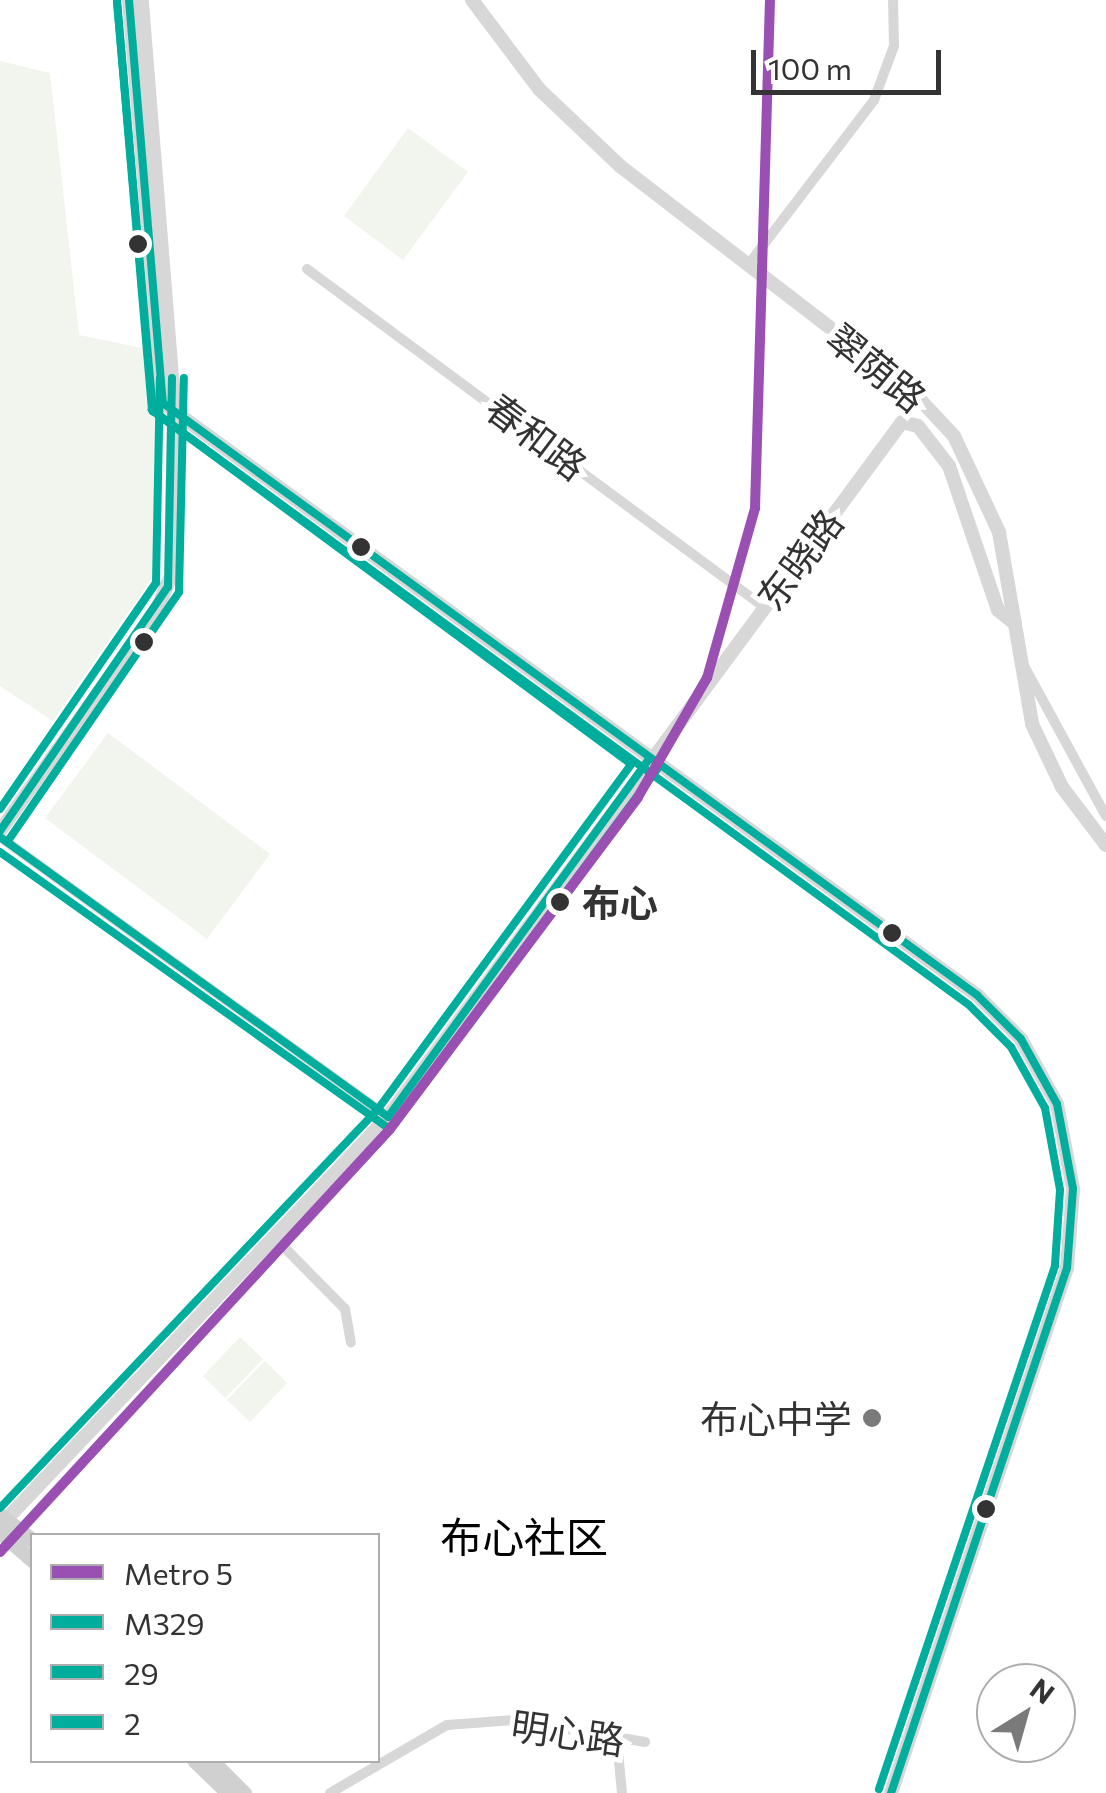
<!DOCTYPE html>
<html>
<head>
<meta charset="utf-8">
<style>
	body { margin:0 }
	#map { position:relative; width:1106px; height:1793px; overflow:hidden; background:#fff; font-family:Commissioner,"Noto Sans SC",sans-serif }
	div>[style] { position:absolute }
	.green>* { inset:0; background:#f1f5ed }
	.minor>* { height:10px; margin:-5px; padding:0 5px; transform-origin:5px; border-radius:5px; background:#d7d7d7 }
	.tertiary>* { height:14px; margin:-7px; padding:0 7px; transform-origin:7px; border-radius:7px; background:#d7d7d7 }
	.secondary>* { height:15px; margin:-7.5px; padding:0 7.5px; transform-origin:7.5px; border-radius:7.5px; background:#d0d0d0 }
	.bus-1>* { height:8px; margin:-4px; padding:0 4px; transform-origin:4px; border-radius:4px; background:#01ad9c }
	.bus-2>* { height:8px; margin:-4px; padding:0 4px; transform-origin:4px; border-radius:4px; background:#01ad9c }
	.bus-3>* { height:8px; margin:-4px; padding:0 4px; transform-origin:4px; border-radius:4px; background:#01ad9c }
	.metro-1>* { height:10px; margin:-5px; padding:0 5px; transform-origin:5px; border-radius:5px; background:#9950b2 }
	.dots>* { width:28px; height:28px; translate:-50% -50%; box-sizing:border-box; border:5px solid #fff; border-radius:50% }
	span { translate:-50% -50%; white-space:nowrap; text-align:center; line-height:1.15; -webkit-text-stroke:10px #fff; paint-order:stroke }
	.street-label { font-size:38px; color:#333 }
	.stop-label { font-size:38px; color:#333; font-weight:700 }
	.left { translate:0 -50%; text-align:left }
	.poi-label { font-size:38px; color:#333 }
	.right { translate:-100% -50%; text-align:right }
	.quarter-label { font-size:42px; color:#000 }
	.legend { position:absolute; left:30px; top:1533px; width:350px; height:230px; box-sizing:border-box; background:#fff; border:2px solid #adadad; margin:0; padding:12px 18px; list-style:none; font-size:30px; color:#333 }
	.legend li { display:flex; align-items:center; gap:20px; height:50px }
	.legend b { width:50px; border:2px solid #adadad }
	.north { position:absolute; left:976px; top:1663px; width:100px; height:100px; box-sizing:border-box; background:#fff; border:2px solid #adadad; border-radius:50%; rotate:37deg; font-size:28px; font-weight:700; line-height:40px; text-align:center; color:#333 }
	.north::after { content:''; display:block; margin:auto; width:35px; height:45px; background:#7a7a7a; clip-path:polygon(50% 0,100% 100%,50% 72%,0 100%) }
	.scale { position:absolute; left:751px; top:50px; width:190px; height:45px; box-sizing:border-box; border:5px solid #333; border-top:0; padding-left:12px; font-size:30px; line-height:35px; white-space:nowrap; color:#333; -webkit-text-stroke:8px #fff; paint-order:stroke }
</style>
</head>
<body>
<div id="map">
	<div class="green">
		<i style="clip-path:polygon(0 61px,50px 73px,79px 335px,147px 349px,164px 428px,154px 575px,53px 721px,0 686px)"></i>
		<i style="clip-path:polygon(408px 128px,468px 172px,403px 260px,344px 216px)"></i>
		<i style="clip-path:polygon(108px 733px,270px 854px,207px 939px,45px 818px)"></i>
		<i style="clip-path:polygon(240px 1337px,263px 1359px,225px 1398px,203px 1376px)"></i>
		<i style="clip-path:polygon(265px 1361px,287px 1383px,250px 1422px,227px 1400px)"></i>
	</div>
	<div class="minor">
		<i style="left:748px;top:265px;width:208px;rotate:-52.6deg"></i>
		<i style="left:874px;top:100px;width:58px;rotate:-69.7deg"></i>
		<i style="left:894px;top:46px;width:46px;rotate:-91.2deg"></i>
		<i style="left:307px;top:269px;width:568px;rotate:36.49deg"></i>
		<i style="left:1023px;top:664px;width:173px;rotate:61.4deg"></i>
		<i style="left:0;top:837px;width:478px;rotate:35.8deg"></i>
		<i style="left:273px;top:1236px;width:103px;rotate:45.4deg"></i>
		<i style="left:345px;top:1309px;width:34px;rotate:80deg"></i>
		<i style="left:617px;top:1741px;width:52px;rotate:84.5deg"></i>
		<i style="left:330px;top:1793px;width:135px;rotate:-30.2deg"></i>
		<i style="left:447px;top:1725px;width:67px;rotate:-4.3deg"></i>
		<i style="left:514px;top:1720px;width:133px;rotate:9.5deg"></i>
	</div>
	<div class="tertiary">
		<i style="left:129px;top:0;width:404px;rotate:85.2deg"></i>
		<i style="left:163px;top:403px;width:1007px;rotate:36.03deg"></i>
		<i style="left:977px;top:995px;width:62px;rotate:45deg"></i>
		<i style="left:1021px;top:1039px;width:74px;rotate:61deg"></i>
		<i style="left:1057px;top:1104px;width:86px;rotate:79.3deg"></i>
		<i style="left:1073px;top:1189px;width:79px;rotate:94.3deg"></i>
		<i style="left:1067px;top:1268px;width:554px;rotate:108.53deg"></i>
		<i style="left:472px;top:0;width:111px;rotate:53deg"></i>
		<i style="left:539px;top:89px;width:112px;rotate:43.5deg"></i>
		<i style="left:620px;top:166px;width:369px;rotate:37.6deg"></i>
		<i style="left:912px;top:391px;width:62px;rotate:47deg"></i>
		<i style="left:954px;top:436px;width:106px;rotate:64.9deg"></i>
		<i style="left:999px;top:532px;width:195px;rotate:80.2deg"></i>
		<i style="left:1032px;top:724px;width:70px;rotate:64.5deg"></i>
		<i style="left:1062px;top:787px;width:73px;rotate:52.8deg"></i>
		<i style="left:0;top:831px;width:271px;rotate:-54.6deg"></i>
		<i style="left:157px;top:610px;width:38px;rotate:-68deg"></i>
		<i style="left:171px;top:575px;width:174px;rotate:-89deg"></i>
		<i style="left:174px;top:401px;width:402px;rotate:-94.6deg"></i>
		<i style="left:0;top:1526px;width:564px;rotate:-46.51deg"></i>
		<i style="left:388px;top:1117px;width:864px;rotate:-53.51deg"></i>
		<i style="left:902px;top:422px;width:16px;rotate:14deg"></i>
		<i style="left:918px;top:426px;width:51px;rotate:52.2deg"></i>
		<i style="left:949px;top:466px;width:152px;rotate:71.2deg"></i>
		<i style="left:998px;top:610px;width:22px;rotate:39deg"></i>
	</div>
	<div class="secondary">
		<i style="left:0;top:1515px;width:41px;rotate:38deg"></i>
		<i style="left:0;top:1532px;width:43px;rotate:41.2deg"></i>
		<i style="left:194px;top:1760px;width:47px;rotate:44.1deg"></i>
		<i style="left:211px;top:1760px;width:47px;rotate:45deg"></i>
	</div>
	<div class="bus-1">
		<i style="left:129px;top:0;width:404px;rotate:85.2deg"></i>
		<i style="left:163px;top:403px;width:1007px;rotate:36.03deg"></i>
		<i style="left:977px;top:995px;width:62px;rotate:45deg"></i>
		<i style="left:1021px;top:1039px;width:74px;rotate:61deg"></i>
		<i style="left:1057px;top:1104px;width:86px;rotate:79.3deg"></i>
		<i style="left:1073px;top:1189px;width:79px;rotate:94.3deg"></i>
		<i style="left:1067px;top:1268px;width:554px;rotate:108.53deg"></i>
		<i style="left:0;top:831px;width:296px;rotate:-55.5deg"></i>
		<i style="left:168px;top:587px;width:209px;rotate:-88.9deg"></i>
		<i style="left:0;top:837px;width:478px;rotate:35.8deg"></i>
		<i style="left:388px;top:1117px;width:441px;rotate:-53.9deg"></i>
	</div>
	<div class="bus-2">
		<i style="left:117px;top:1px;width:412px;rotate:85deg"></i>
		<i style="left:153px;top:411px;width:1009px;rotate:36.05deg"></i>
		<i style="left:969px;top:1005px;width:59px;rotate:45deg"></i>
		<i style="left:1011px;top:1047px;width:70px;rotate:60.9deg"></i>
		<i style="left:1045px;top:1108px;width:83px;rotate:79.6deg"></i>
		<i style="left:1060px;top:1190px;width:76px;rotate:93.8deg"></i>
		<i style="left:1055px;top:1266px;width:552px;rotate:108.6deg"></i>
		<i style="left:10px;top:838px;width:298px;rotate:-55.5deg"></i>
		<i style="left:179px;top:592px;width:214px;rotate:-88.7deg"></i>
		<i style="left:0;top:852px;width:478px;rotate:35.4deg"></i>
		<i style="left:390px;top:1129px;width:450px;rotate:-53.4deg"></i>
	</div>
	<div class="bus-3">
		<i style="left:0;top:809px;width:275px;rotate:-55.4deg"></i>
		<i style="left:156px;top:583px;width:205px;rotate:-88.9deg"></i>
		<i style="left:0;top:1508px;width:550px;rotate:-46.55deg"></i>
		<i style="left:378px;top:1109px;width:428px;rotate:-53.7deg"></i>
		<i style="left:631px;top:764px;width:596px;rotate:-143.53deg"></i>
		<i style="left:152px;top:410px;width:410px;rotate:-94.9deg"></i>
	</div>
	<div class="metro-1">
		<i style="left:0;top:1552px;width:575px;rotate:-47.32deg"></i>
		<i style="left:390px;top:1129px;width:414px;rotate:-53.2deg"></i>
		<i style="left:638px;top:797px;width:138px;rotate:-59.9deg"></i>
		<i style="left:707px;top:678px;width:177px;rotate:-74.2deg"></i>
		<i style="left:755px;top:508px;width:508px;rotate:-88.31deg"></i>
	</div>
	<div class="dots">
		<i style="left:138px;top:244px;background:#333"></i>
		<i style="left:361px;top:547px;background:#333"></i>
		<i style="left:144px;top:642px;background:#333"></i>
		<i style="left:560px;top:902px;background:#333"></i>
		<i style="left:892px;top:933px;background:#333"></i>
		<i style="left:872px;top:1418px;background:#7a7a7a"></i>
		<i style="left:986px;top:1509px;background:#333"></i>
	</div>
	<div class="street-label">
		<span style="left:877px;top:367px;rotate:39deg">翠荫路</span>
		<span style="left:537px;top:436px;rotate:37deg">春和路</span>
		<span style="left:799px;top:559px;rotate:-53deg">东晓路</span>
		<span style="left:568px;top:1732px;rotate:8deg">明心路</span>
	</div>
	<div class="stop-label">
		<span class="left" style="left:582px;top:902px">布心</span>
	</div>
	<div class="poi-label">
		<span class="right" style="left:852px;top:1418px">布心中学</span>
	</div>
	<div class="quarter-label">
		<span style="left:524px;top:1536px">布心社区</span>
	</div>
	<ul class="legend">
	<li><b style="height:12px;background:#9950b2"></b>Metro 5</li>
	<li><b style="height:12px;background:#01ad9c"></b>M329</li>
	<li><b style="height:12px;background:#01ad9c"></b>29</li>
	<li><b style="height:12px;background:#01ad9c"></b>2</li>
	</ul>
	<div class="north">N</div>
	<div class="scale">100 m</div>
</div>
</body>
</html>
